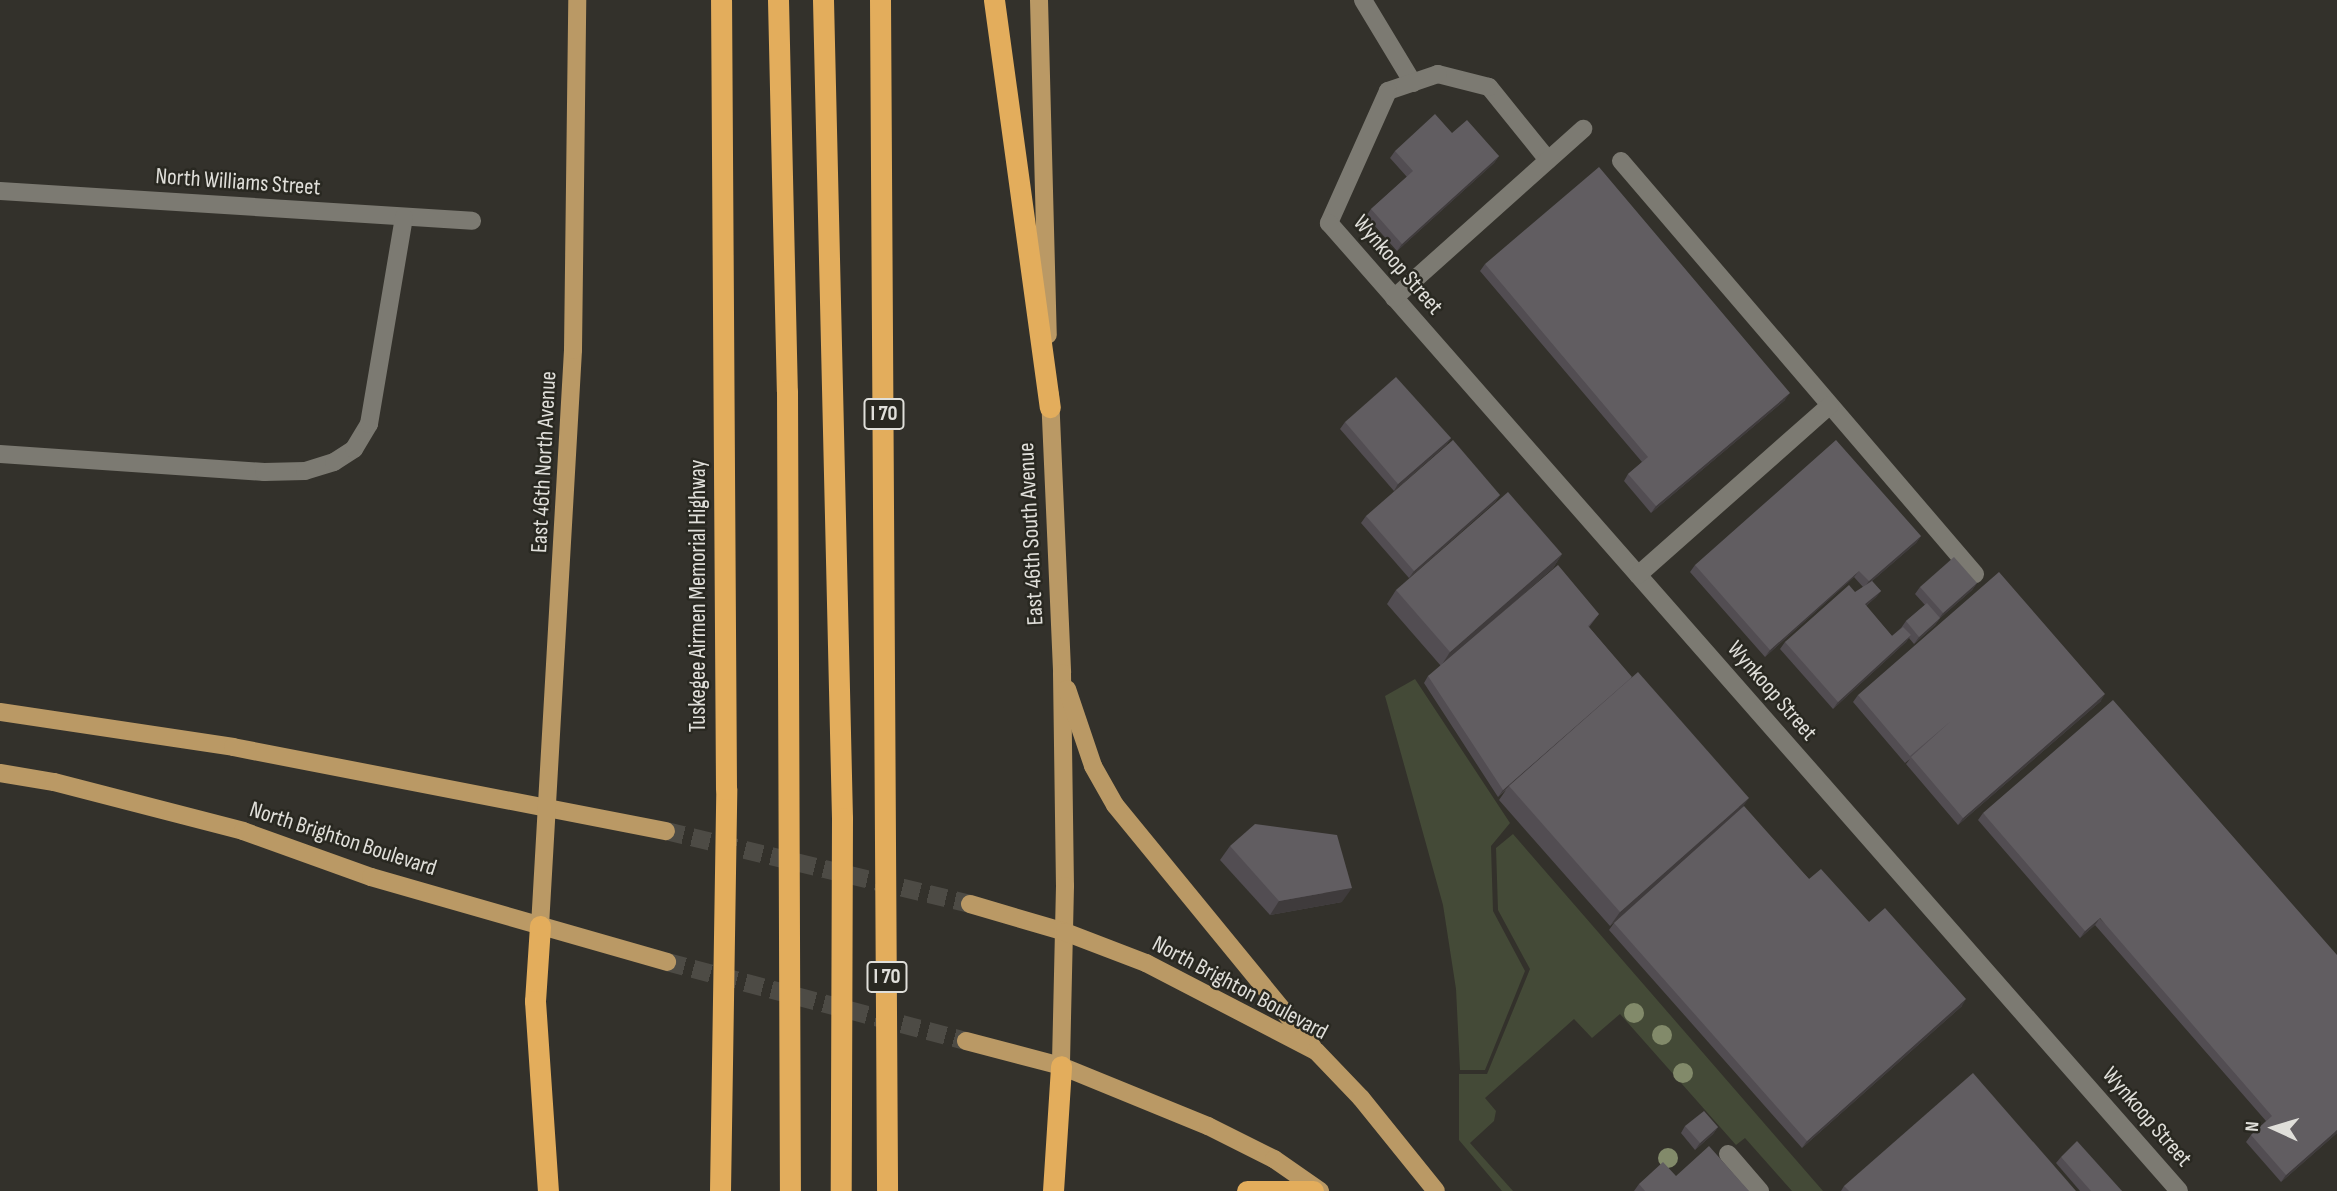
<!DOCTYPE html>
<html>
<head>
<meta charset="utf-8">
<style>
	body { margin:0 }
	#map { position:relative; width:2337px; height:1191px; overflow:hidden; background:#33312b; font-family:"Sofia Sans Condensed",sans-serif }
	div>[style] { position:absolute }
	.green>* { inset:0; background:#444a37 }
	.major-tunnel>* { height:18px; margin-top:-9px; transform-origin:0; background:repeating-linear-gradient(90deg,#4d4b45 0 18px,transparent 0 27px) }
	.minor>* { height:18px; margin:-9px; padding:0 9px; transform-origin:9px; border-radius:9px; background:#7c7a72 }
	.major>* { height:18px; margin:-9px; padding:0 9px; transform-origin:9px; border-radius:9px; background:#ba9965 }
	.highway>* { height:21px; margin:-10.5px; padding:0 10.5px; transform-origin:10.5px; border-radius:10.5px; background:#e3ad5c }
	.trees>* { width:20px; height:20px; margin:-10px; border-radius:50%; background:#828a6a }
	.wall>* { inset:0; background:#524d52 }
	.shaded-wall>* { inset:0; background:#3f3b3c }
	.building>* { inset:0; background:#615d61 }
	span { translate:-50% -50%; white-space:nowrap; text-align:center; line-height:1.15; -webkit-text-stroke:5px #292821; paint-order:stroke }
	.shield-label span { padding:2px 5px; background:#292821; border:2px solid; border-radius:5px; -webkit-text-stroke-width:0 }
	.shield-label { font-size:21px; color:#e0dfda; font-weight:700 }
	.street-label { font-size:23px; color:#e0dfda }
	.north { position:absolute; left:2239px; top:1093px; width:70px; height:70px; -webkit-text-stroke:5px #292821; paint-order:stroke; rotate:274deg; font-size:19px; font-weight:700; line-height:28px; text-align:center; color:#e0dfda }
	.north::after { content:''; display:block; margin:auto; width:24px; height:32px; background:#e0dfda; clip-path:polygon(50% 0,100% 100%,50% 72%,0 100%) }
</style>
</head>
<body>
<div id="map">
	<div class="green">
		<i style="clip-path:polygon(1415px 679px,1510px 823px,1491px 846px,1493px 911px,1525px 971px,1485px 1070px,1460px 1070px,1456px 989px,1443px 905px,1385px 696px)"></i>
		<i style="clip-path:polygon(1513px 834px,1823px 1191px,1792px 1191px,1745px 1138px,1736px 1145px,1620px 1014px,1592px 1038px,1574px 1019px,1485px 1098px,1496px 1111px,1494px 1121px,1470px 1143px,1513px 1191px,1502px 1191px,1459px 1140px,1459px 1074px,1487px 1074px,1530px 969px,1498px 910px,1496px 848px)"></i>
	</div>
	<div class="major-tunnel">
		<i style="left:666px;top:831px;width:313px;rotate:13.5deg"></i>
		<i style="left:667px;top:962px;width:309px;rotate:14.8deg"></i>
	</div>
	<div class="minor">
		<i style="left:1363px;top:0;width:97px;rotate:58.9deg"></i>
		<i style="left:1548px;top:160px;width:94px;rotate:-128.9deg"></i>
		<i style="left:1489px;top:87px;width:53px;rotate:-165.7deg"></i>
		<i style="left:1438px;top:74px;width:53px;rotate:161.2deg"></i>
		<i style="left:1388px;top:91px;width:145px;rotate:114.1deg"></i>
		<i style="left:1329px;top:223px;width:1288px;rotate:48.71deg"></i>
		<i style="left:1621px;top:161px;width:544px;rotate:49.4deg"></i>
		<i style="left:0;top:191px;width:473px;rotate:3.6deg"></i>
		<i style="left:1394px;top:298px;width:254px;rotate:-41.8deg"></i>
		<i style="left:0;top:454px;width:265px;rotate:3.9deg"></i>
		<i style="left:264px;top:472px;width:41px;rotate:-1.4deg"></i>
		<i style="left:305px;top:471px;width:30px;rotate:-17deg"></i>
		<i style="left:334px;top:462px;width:24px;rotate:-33deg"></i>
		<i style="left:354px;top:449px;width:29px;rotate:-59deg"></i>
		<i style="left:369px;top:424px;width:210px;rotate:-80.4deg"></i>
		<i style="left:1638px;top:575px;width:256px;rotate:-41.5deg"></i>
		<i style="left:1728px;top:1154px;width:49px;rotate:49.1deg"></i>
	</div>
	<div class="major">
		<i style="left:1039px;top:0;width:335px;rotate:88.5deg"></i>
		<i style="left:1050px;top:395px;width:278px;rotate:87.5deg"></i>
		<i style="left:1062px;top:673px;width:213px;rotate:89.2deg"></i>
		<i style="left:1065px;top:886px;width:180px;rotate:91.3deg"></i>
		<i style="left:1067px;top:689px;width:81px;rotate:71.3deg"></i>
		<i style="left:1093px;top:766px;width:45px;rotate:60.6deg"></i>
		<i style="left:1115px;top:805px;width:311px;rotate:50.7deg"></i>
		<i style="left:0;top:712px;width:236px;rotate:8.5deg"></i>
		<i style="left:233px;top:747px;width:441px;rotate:11deg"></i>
		<i style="left:0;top:773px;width:55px;rotate:9.5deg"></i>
		<i style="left:54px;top:782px;width:195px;rotate:14.5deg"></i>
		<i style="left:243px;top:831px;width:136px;rotate:19.8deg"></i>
		<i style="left:371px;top:877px;width:308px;rotate:16deg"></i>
		<i style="left:970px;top:904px;width:99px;rotate:16.4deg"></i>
		<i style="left:1065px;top:932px;width:87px;rotate:20.9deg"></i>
		<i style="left:1146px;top:963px;width:191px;rotate:27.4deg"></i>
		<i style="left:1316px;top:1051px;width:65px;rotate:46.2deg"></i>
		<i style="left:1361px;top:1098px;width:119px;rotate:51.1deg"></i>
		<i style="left:540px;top:926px;width:577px;rotate:-86.72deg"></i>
		<i style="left:573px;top:350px;width:350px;rotate:-89.3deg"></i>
		<i style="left:966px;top:1041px;width:98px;rotate:14.7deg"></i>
		<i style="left:1061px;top:1066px;width:159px;rotate:22.2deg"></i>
		<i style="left:1208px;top:1126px;width:74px;rotate:26.6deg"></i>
		<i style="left:1274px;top:1159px;width:56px;rotate:34.8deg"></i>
	</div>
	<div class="highway">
		<i style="left:778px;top:0;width:391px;rotate:88.7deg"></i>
		<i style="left:787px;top:391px;width:800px;rotate:89.79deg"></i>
		<i style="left:823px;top:0;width:818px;rotate:88.67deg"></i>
		<i style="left:842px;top:818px;width:373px;rotate:90.2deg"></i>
		<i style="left:880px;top:0;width:1191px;rotate:89.66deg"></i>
		<i style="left:994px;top:0;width:411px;rotate:82.2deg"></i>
		<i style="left:540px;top:926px;width:75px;rotate:93.8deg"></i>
		<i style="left:535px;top:1001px;width:190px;rotate:86.1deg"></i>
		<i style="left:720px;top:1191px;width:402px;rotate:-89.1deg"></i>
		<i style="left:726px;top:789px;width:789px;rotate:-90.36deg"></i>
		<i style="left:1053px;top:1191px;width:125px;rotate:-86.3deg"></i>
		<i style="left:1247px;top:1191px;width:66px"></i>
	</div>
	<div class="trees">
		<i style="left:1634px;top:1013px"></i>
		<i style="left:1662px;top:1035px"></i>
		<i style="left:1683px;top:1073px"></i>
		<i style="left:1668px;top:1158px"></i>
	</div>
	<div class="wall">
		<i style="clip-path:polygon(1452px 133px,1499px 156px,1494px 163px,1397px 251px,1366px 216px,1371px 209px,1407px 177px,1390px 158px,1395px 151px)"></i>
		<i style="clip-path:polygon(1485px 264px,1785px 400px,1651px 513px,1624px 481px,1628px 474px,1642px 462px,1480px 271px)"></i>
		<i style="clip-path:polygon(1345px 422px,1451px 438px,1446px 445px,1394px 491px,1340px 429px)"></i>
		<i style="clip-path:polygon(1500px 495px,1495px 502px,1409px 578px,1361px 523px,1366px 516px)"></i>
		<i style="clip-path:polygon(1921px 536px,1916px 543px,1872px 581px,1881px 591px,1876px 597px,1866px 606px,1892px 636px,1901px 628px,1906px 621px,1925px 605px,1915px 594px,1920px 587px,1977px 583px,1972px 590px,1940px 618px,1935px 625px,1914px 644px,1909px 638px,1906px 642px,1833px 709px,1780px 649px,1785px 642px,1863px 587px,1854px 577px,1765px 657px,1690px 572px,1695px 565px)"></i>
		<i style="clip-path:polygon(1562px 554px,1553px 568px,1441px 666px,1387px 604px,1396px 590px)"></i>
		<i style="clip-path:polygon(1599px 614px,1589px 627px,1741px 809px,1809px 879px,1869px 922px,1962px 1006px,1802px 1148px,1609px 930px,1614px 923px,1652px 889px,1610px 926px,1499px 800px,1506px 790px,1498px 797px,1424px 683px,1428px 676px)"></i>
		<i style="clip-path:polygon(1858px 695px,2101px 701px,1958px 825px,1906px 764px,1910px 759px,1905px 763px,1853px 702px)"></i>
		<i style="clip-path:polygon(1983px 813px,2337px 1133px,2281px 1182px,2246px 1142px,2251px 1135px,2266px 1121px,2095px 925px,2080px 938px,1978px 820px)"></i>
		<i style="clip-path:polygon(1230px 846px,1342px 902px,1270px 915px,1220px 860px)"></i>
		<i style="clip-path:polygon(1685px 1126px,1718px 1127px,1713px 1134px,1695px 1150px,1681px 1133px)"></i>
		<i style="clip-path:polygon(2061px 1157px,2122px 1191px,2080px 1191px,2056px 1163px)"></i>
		<i style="clip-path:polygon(1676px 1176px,1749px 1191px,1634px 1191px,1639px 1184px)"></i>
		<i style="clip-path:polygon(1844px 1186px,2076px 1191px,1841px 1191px)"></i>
	</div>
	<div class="shaded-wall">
		<i style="clip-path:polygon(1499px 156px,1494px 163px,1397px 251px,1402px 244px)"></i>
		<i style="clip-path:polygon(1790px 393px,1785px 400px,1651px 513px,1656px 506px)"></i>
		<i style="clip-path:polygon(1451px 438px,1446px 445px,1394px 491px,1398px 484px)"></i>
		<i style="clip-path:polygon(1500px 495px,1495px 502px,1409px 578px,1414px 571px)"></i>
		<i style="clip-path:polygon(1921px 536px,1916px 543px,1864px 588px,1869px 581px)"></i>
		<i style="clip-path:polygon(1562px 554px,1553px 568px,1441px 666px,1450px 652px)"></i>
		<i style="clip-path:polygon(1859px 571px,1854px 577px,1765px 657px,1770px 650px)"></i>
		<i style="clip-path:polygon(1977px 583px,1972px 590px,1938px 620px,1943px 613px)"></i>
		<i style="clip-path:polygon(1881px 591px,1876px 597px,1860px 611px,1865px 604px)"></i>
		<i style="clip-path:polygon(1940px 618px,1935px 625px,1914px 644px,1919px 637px)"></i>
		<i style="clip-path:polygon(1911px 635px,1906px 642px,1833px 709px,1838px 702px)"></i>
		<i style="clip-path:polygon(1632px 677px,1509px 786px,1498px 797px,1503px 790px)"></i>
		<i style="clip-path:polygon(2105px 694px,2101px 701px,1958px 825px,1963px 818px)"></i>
		<i style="clip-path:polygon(1749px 798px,1740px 811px,1610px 926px,1620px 912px)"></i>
		<i style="clip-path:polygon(1352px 888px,1342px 902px,1270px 915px,1279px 901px)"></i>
		<i style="clip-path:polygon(2100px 918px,2095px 925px,2080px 938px,2085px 931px)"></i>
		<i style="clip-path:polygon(1966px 999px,1962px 1006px,1802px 1148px,1807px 1141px)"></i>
		<i style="clip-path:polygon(1718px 1127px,1713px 1134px,1695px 1150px,1700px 1143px)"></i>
		<i style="clip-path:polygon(2337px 1130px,2337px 1133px,2281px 1182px,2286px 1175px)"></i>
	</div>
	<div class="building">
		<i style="clip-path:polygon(1435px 114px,1452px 133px,1467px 120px,1499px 156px,1402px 244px,1371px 209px,1413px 171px,1395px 151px)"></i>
		<i style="clip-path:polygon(1599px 167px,1790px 393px,1656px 506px,1628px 474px,1648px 457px,1485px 264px)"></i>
		<i style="clip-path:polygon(1396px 377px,1451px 438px,1398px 484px,1345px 422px)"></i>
		<i style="clip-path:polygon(1453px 440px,1500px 495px,1414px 571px,1366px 516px)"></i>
		<i style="clip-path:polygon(1836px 440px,1921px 536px,1869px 581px,1859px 571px,1770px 650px,1695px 565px)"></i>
		<i style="clip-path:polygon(1508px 492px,1562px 554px,1450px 652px,1396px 590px)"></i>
		<i style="clip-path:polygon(1954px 557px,1977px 583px,1943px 613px,1920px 587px)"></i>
		<i style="clip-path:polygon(1558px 565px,1599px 614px,1588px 626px,1632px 677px,1503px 790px,1428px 676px)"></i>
		<i style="clip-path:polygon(1999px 572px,2105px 694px,1963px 818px,1911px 757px,1951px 721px,1910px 756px,1858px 695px)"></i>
		<i style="clip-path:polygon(1872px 581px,1881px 591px,1865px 604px,1892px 636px,1903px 627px,1911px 635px,1838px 702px,1785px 642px,1849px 585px,1855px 592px)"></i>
		<i style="clip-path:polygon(1927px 603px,1940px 618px,1919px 637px,1906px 621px)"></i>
		<i style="clip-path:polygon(1638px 672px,1749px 798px,1620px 912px,1509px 786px)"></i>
		<i style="clip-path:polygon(2113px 700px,2337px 955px,2337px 1130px,2286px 1175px,2251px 1135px,2272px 1116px,2100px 918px,2085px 931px,1983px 813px)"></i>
		<i style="clip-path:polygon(1744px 806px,1809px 879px,1821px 869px,1869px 922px,1885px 908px,1966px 999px,1807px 1141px,1614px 923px)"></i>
		<i style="clip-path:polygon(1255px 824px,1337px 835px,1352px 888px,1279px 901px,1230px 846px)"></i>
		<i style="clip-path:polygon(1973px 1073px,2076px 1191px,1849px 1191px,1844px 1186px)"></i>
		<i style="clip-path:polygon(1704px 1111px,1718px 1127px,1700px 1143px,1685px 1126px)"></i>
		<i style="clip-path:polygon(2077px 1141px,2122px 1191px,2091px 1191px,2061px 1157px)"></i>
		<i style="clip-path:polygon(1709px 1146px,1749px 1191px,1645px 1191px,1639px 1184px,1663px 1162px,1676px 1176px)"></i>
	</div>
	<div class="shield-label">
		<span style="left:884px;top:414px">I 70</span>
		<span style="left:887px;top:977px">I 70</span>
	</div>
	<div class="street-label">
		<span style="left:238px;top:182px;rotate:4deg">North Williams Street</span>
		<span style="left:1398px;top:265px;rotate:49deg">Wynkoop Street</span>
		<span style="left:544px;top:462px;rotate:-87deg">East 46th North Avenue</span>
		<span style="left:1031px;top:534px;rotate:-93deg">East 46th South Avenue</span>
		<span style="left:698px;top:596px;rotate:-90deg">Tuskegee Airmen Memorial Highway</span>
		<span style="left:1772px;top:691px;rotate:49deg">Wynkoop Street</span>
		<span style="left:343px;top:839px;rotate:18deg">North Brighton Boulevard</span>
		<span style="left:1240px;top:988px;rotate:28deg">North Brighton Boulevard</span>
		<span style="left:2147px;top:1117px;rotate:49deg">Wynkoop Street</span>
	</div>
	<div class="north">N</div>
</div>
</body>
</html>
